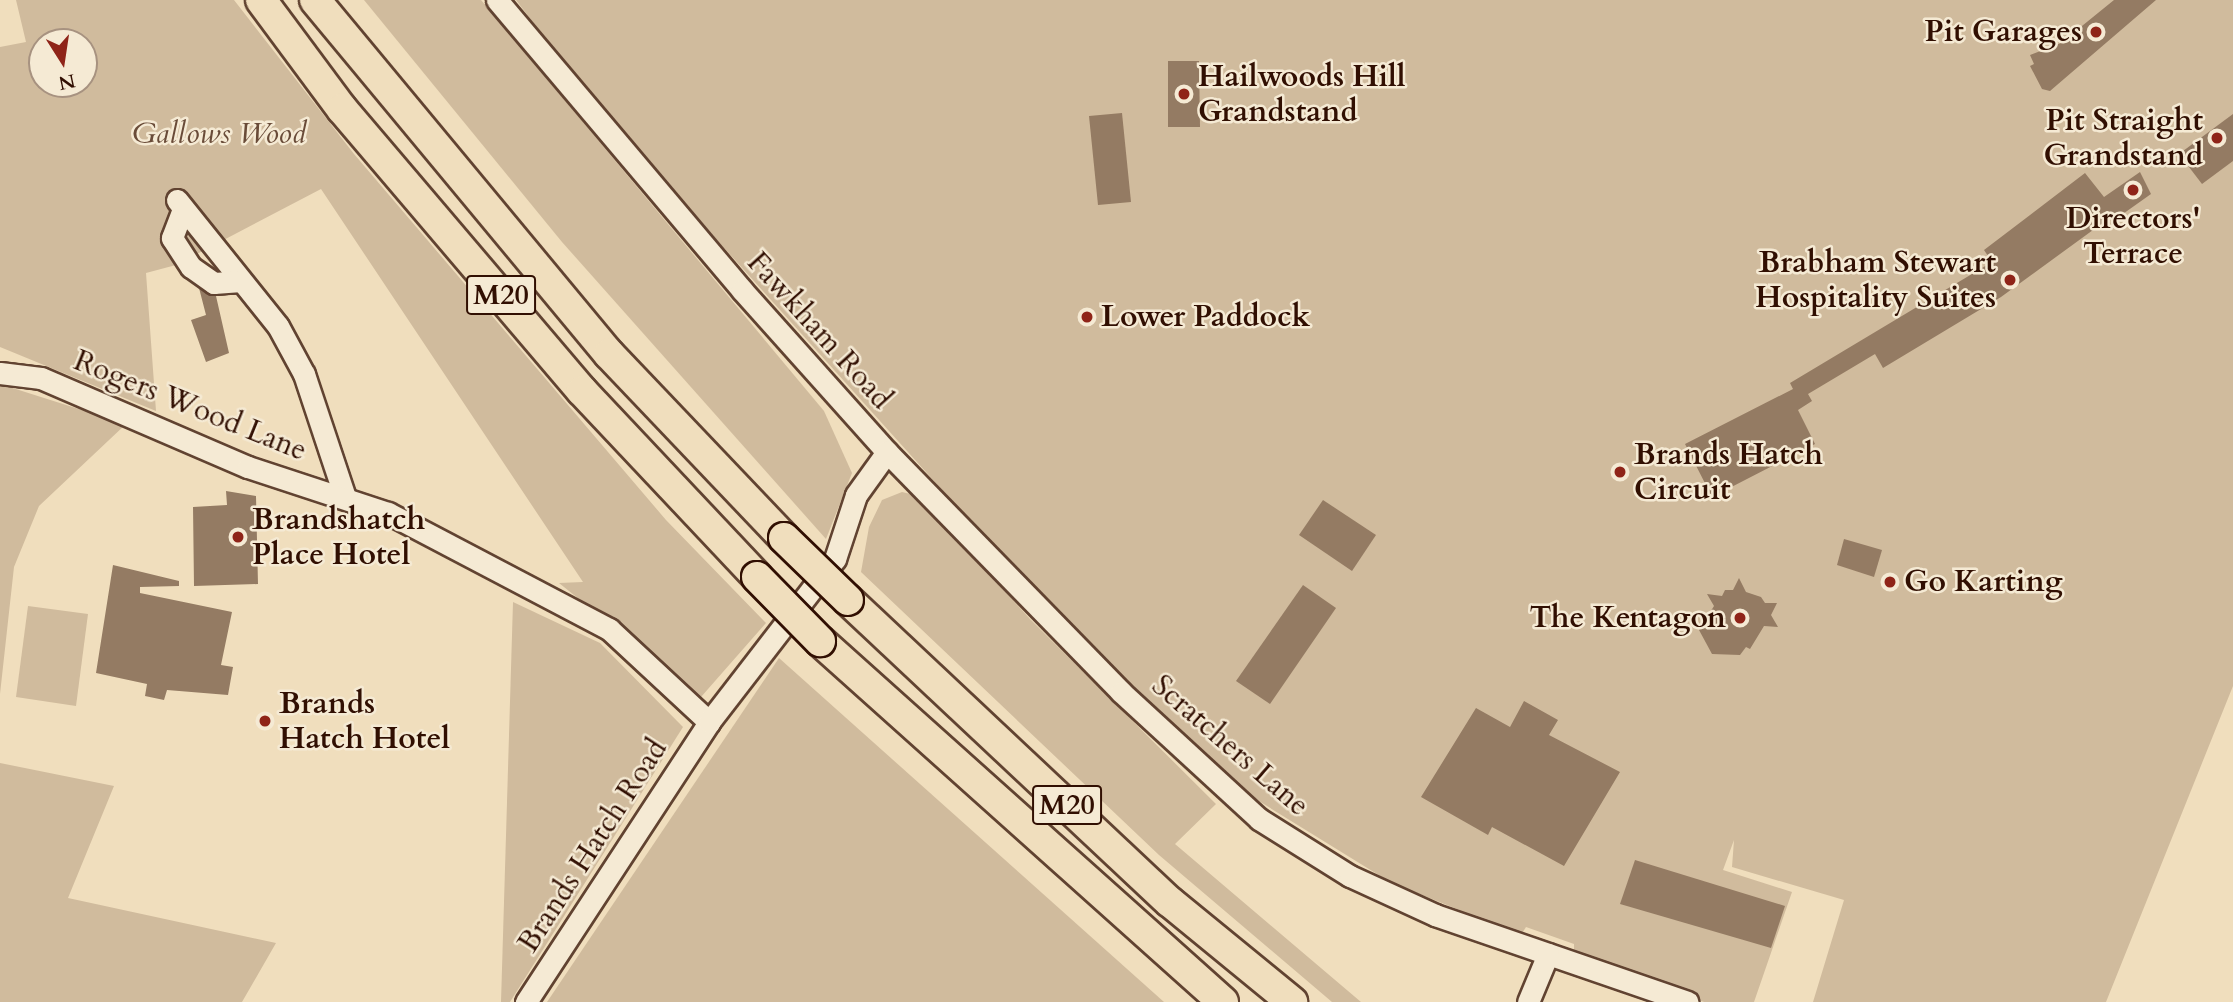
<!DOCTYPE html>
<html>
<head>
<meta charset="utf-8">
<style>
	body { margin:0 }
	#map { position:relative; width:2233px; height:1002px; overflow:hidden; background:#f0debd; font-family:Cardo,serif }
	div>[style] { position:absolute }
	.green>* { inset:0; background:#d0bb9d }
	.building>* { inset:0; background:#947b63 }
	.roads { filter:drop-shadow(2px 0 #614331) drop-shadow(-2px 0 #614331) drop-shadow(0 2px #614331) drop-shadow(0 -2px #614331) }
	.minor>* { height:21px; margin:-10.5px; padding:0 10.5px; transform-origin:10.5px; border-radius:10.5px; background:#f5ead4 }
	.highway>* { height:30px; margin:-15px; padding:0 15px; transform-origin:15px; border-radius:15px; background:#f0debd }
	.bridges { filter:drop-shadow(2px 0 #310f02) drop-shadow(-2px 0 #310f02) drop-shadow(0 2px #310f02) drop-shadow(0 -2px #310f02) }
	.highway-bridge>* { height:30px; margin:-15px; padding:0 15px; transform-origin:15px; border-radius:15px; background:#f0debd }
	.dots>* { width:19px; height:19px; translate:-50% -50%; box-sizing:border-box; border:4px solid #f5ead4; border-radius:50% }
	span { translate:-50% -50%; white-space:nowrap; text-align:center; line-height:1.15; -webkit-text-stroke:5px #f5ead4; paint-order:stroke }
	.shield-label span { padding:2px 5px; background:#f5ead4; border:2px solid; border-radius:5px; -webkit-text-stroke-width:0 }
	.shield-label { font-size:28px; color:#310f02; font-weight:700 }
	.poi-label { font-size:30px; color:#310f02; font-weight:700 }
	.right { translate:-100% -50%; text-align:right }
	.left { translate:0 -50%; text-align:left }
	.park-label { font-size:30px; color:#694b38; font-style:italic }
	.street-label { font-size:30px; color:#310f02 }
	.north { position:absolute; left:28px; top:28px; width:70px; height:70px; box-sizing:border-box; background:#f5ead4; border:2px solid #a79280; border-radius:50%; rotate:168deg; font-size:19px; font-weight:700; line-height:28px; text-align:center; color:#310f02 }
	.north::after { content:''; display:block; margin:auto; width:24px; height:32px; background:#8f2418; clip-path:polygon(50% 0,100% 100%,50% 72%,0 100%) }
</style>
</head>
<body>
<div id="map">
	<div class="green">
		<i style="clip-path:polygon(evenodd,16px 0,234px 0,354px 154px,666px 520px,766px 623px,701px 697px,559px 583px,583px 582px,321px 189px,176px 265px,146px 273px,156px 411px,0 347px,0 47px,26px 42px,16px 0,42px 42px,84px 42px,84px 84px,42px 84px,42px 42px)"></i>
		<i style="clip-path:polygon(364px 0,481px 0,824px 411px,852px 473px,826px 539px,562px 242px)"></i>
		<i style="clip-path:polygon(516px 0,2233px 0,2233px 686px,2106px 1002px,1813px 1002px,1844px 900px,1732px 867px,1734px 840px,1723px 870px,1792px 892px,1754px 1002px,1704px 1002px,1587px 961px,1574px 952px,1574px 944px,1526px 927px,1521px 935px,1390px 882px,1254px 798px,1141px 699px,1007px 562px,599px 109px)"></i>
		<i style="clip-path:polygon(0 384px,126px 424px,39px 506px,14px 567px,0 694px)"></i>
		<i style="clip-path:polygon(902px 492px,919px 496px,1030px 619px,1216px 804px,1175px 844px,1361px 1002px,1332px 1002px,1159px 855px,861px 572px,869px 527px,882px 500px)"></i>
		<i style="clip-path:polygon(513px 602px,600px 643px,683px 727px,510px 1002px,501px 1002px)"></i>
		<i style="clip-path:polygon(28px 606px,88px 614px,76px 706px,16px 697px)"></i>
		<i style="clip-path:polygon(779px 658px,1164px 1002px,547px 1002px)"></i>
		<i style="clip-path:polygon(0 763px,114px 786px,68px 898px,276px 943px,242px 1002px,0 1002px)"></i>
	</div>
	<div class="building">
		<i style="clip-path:polygon(2114px 0,2156px 0,2050px 91px,2042px 89px,2030px 66px,2034px 64px,2030px 55px,2061px 43px)"></i>
		<i style="clip-path:polygon(1168px 61px,1199px 61px,1200px 127px,1168px 127px)"></i>
		<i style="clip-path:polygon(1122px 113px,1131px 202px,1098px 205px,1089px 116px)"></i>
		<i style="clip-path:polygon(2233px 114px,2233px 161px,2202px 184px,2179px 154px)"></i>
		<i style="clip-path:polygon(2140px 172px,2151px 194px,2120px 216px,2115px 214px,2001px 297px,1883px 368px,1875px 354px,1808px 394px,1812px 401px,1798px 410px,1815px 444px,1712px 497px,1685px 444px,1793px 389px,1790px 383px,1992px 262px,1984px 250px,2085px 173px,2104px 197px)"></i>
		<i style="clip-path:polygon(199px 288px,216px 296px,229px 353px,206px 362px,191px 320px,206px 315px)"></i>
		<i style="clip-path:polygon(226px 491px,256px 496px,258px 584px,194px 586px,193px 507px,227px 505px)"></i>
		<i style="clip-path:polygon(1323px 500px,1376px 535px,1352px 571px,1299px 535px)"></i>
		<i style="clip-path:polygon(1844px 539px,1882px 550px,1874px 577px,1837px 565px)"></i>
		<i style="clip-path:polygon(113px 565px,179px 581px,179px 586px,140px 587px,140px 593px,232px 612px,221px 665px,233px 667px,228px 695px,167px 690px,164px 700px,145px 696px,147px 684px,96px 673px)"></i>
		<i style="clip-path:polygon(1739px 578px,1746px 592px,1761px 597px,1765px 603px,1777px 603px,1771px 615px,1778px 627px,1764px 626px,1750px 649px,1746px 647px,1740px 655px,1712px 654px,1699px 630px,1714px 606px,1707px 594px,1722px 596px,1725px 590px,1733px 590px)"></i>
		<i style="clip-path:polygon(1303px 585px,1336px 608px,1270px 704px,1236px 681px)"></i>
		<i style="clip-path:polygon(1524px 701px,1558px 720px,1549px 735px,1620px 772px,1564px 866px,1492px 827px,1488px 835px,1421px 797px,1476px 708px,1510px 727px)"></i>
		<i style="clip-path:polygon(1635px 860px,1785px 906px,1771px 948px,1620px 904px)"></i>
	</div>
	<div class="roads">
		<div class="minor">
			<i style="left:497px;top:0;width:380px;rotate:49.8deg"></i>
			<i style="left:742px;top:290px;width:217px;rotate:48.2deg"></i>
			<i style="left:887px;top:452px;width:335px;rotate:45.7deg"></i>
			<i style="left:1121px;top:692px;width:188px;rotate:42.6deg"></i>
			<i style="left:1259px;top:819px;width:107px;rotate:32.1deg"></i>
			<i style="left:1350px;top:876px;width:94px;rotate:24.6deg"></i>
			<i style="left:1435px;top:915px;width:267px;rotate:19deg"></i>
			<i style="left:177px;top:200px;width:161px;rotate:51.3deg"></i>
			<i style="left:278px;top:326px;width:55px;rotate:61.6deg"></i>
			<i style="left:304px;top:374px;width:130px;rotate:71.6deg"></i>
			<i style="left:183px;top:209px;width:31px;rotate:111deg"></i>
			<i style="left:172px;top:238px;width:35px;rotate:57deg"></i>
			<i style="left:191px;top:267px;width:28px;rotate:35deg"></i>
			<i style="left:214px;top:283px;width:27px;rotate:-4deg"></i>
			<i style="left:0;top:373px;width:41px;rotate:7deg"></i>
			<i style="left:41px;top:378px;width:225px;rotate:23.3deg"></i>
			<i style="left:248px;top:467px;width:147px;rotate:18.2deg"></i>
			<i style="left:388px;top:513px;width:250px;rotate:27.7deg"></i>
			<i style="left:609px;top:629px;width:137px;rotate:42.9deg"></i>
			<i style="left:526px;top:1002px;width:334px;rotate:-56.8deg"></i>
			<i style="left:709px;top:722px;width:206px;rotate:-52.3deg"></i>
			<i style="left:835px;top:559px;width:67px;rotate:-71.8deg"></i>
			<i style="left:856px;top:495px;width:53px;rotate:-54.2deg"></i>
			<i style="left:1528px;top:1002px;width:52px;rotate:-67.4deg"></i>
		</div>
		<div class="highway">
			<i style="left:261px;top:0;width:136px;rotate:53.4deg"></i>
			<i style="left:342px;top:109px;width:370px;rotate:49.6deg"></i>
			<i style="left:582px;top:391px;width:255px;rotate:46.7deg"></i>
			<i style="left:315px;top:0;width:460px;rotate:50.3deg"></i>
			<i style="left:609px;top:354px;width:254px;rotate:46.4deg"></i>
			<i style="left:848px;top:600px;width:441px;rotate:43.2deg"></i>
			<i style="left:1170px;top:902px;width:158px;rotate:39.3deg"></i>
			<i style="left:820px;top:641px;width:541px;rotate:41.85deg"></i>
		</div>
	</div>
	<div class="bridges">
		<div class="highway-bridge">
			<i style="left:784px;top:538px;width:89px;rotate:44.1deg"></i>
			<i style="left:757px;top:577px;width:90px;rotate:45.5deg"></i>
		</div>
	</div>
	<div class="dots">
		<i style="left:2096px;top:32px;background:#8f2418"></i>
		<i style="left:1184px;top:94px;background:#8f2418"></i>
		<i style="left:2217px;top:138px;background:#8f2418"></i>
		<i style="left:2133px;top:190px;background:#8f2418"></i>
		<i style="left:2010px;top:280px;background:#8f2418"></i>
		<i style="left:1087px;top:317px;background:#8f2418"></i>
		<i style="left:1620px;top:472px;background:#8f2418"></i>
		<i style="left:238px;top:537px;background:#8f2418"></i>
		<i style="left:1890px;top:582px;background:#8f2418"></i>
		<i style="left:1740px;top:618px;background:#8f2418"></i>
		<i style="left:265px;top:721px;background:#8f2418"></i>
	</div>
	<div class="shield-label">
		<span style="left:501px;top:295px">M20</span>
		<span style="left:1067px;top:805px">M20</span>
	</div>
	<div class="poi-label">
		<span class="right" style="left:2082px;top:32px">Pit Garages</span>
		<span class="left" style="left:1198px;top:94px">Hailwoods Hill<br>Grandstand</span>
		<span class="right" style="left:2203px;top:138px">Pit Straight<br>Grandstand</span>
		<span style="left:2133px;top:236px">Directors'<br>Terrace</span>
		<span class="right" style="left:1996px;top:280px">Brabham Stewart<br>Hospitality Suites</span>
		<span class="left" style="left:1101px;top:317px">Lower Paddock</span>
		<span class="left" style="left:1634px;top:472px">Brands Hatch<br>Circuit</span>
		<span class="left" style="left:252px;top:537px">Brandshatch<br>Place Hotel</span>
		<span class="left" style="left:1904px;top:582px">Go Karting</span>
		<span class="right" style="left:1726px;top:618px">The Kentagon</span>
		<span class="left" style="left:279px;top:721px">Brands<br>Hatch Hotel</span>
	</div>
	<div class="park-label">
		<span style="left:219px;top:134px">Gallows Wood</span>
	</div>
	<div class="street-label">
		<span style="left:819px;top:331px;rotate:48deg">Fawkham Road</span>
		<span style="left:190px;top:406px;rotate:22deg">Rogers Wood Lane</span>
		<span style="left:1230px;top:746px;rotate:41deg">Scratchers Lane</span>
		<span style="left:593px;top:846px;rotate:-57deg">Brands Hatch Road</span>
	</div>
	<div class="north">N</div>
</div>
</body>
</html>
